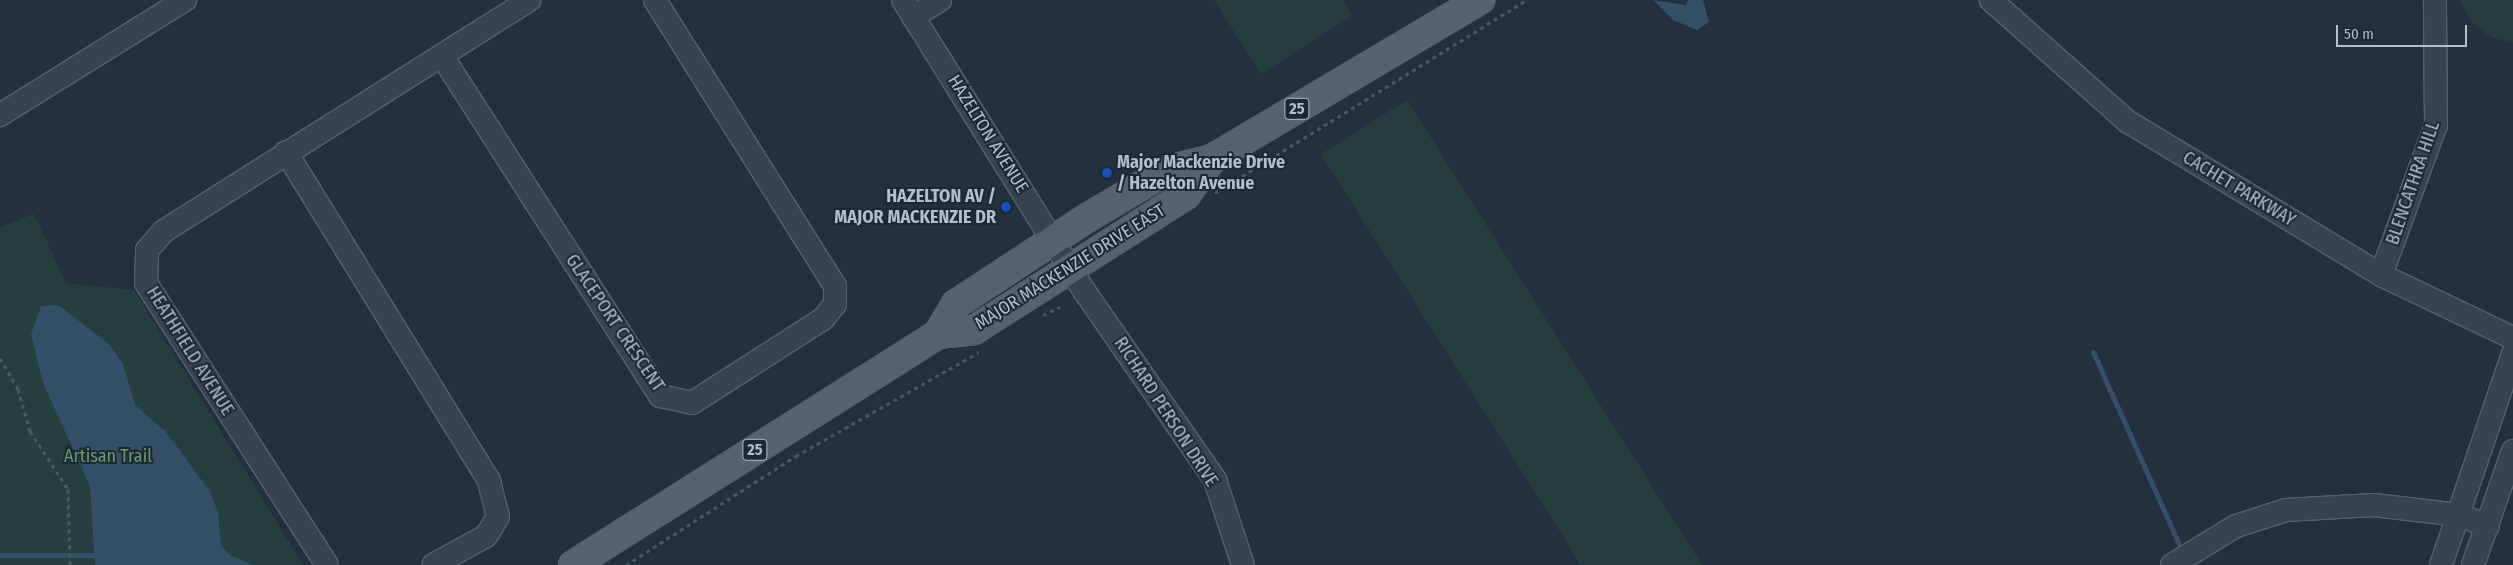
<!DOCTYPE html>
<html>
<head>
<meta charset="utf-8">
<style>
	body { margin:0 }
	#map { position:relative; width:2513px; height:565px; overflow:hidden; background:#23313f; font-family:"Fira Sans Condensed",sans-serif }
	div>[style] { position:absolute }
	.green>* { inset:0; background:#253f40 }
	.water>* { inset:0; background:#354f66 }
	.stream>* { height:5px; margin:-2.5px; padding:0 2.5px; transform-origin:2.5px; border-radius:2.5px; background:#354f66 }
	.path>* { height:3px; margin-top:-1.5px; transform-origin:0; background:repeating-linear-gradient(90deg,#435c5c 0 4px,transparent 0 8px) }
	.roads { filter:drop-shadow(1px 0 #55616d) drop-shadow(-1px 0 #55616d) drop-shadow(0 1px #55616d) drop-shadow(0 -1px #55616d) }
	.minor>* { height:22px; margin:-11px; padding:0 11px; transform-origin:11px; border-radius:11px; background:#37434f }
	.major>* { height:28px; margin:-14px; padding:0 14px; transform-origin:14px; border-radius:14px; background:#55626f }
	.dots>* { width:14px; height:14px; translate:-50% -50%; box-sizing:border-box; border:2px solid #1c2834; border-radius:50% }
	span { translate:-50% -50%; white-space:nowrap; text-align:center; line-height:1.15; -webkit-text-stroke:4px #1c2834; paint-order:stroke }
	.shield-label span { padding:1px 4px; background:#1c2834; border:1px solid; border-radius:4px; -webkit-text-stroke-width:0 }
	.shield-label { font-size:16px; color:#b3beca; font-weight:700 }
	.street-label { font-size:18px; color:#b3beca }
	.poi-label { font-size:18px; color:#b3beca; font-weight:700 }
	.left { translate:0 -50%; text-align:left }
	.right { translate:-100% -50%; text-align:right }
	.park-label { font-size:18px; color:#699c70 }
	.scale { position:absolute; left:2336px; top:25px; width:131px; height:22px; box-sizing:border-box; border:2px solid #b3beca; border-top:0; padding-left:6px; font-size:15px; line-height:18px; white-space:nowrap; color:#b3beca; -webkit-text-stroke:4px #1c2834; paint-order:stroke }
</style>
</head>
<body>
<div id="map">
	<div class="green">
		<i style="clip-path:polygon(1214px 0,1342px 0,1352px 16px,1261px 74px)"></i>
		<i style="clip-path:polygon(2459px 0,2513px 0,2513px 43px,2491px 37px,2473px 24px)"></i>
		<i style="clip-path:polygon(1407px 100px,1702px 565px,1581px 565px,1321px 154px)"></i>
		<i style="clip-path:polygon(34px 214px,66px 283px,134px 290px,303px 565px,0 565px,0 227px)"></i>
	</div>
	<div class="water">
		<i style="clip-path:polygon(1653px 0,1686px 5px,1688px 0,1703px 0,1709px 22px,1697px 30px,1673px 20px)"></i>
		<i style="clip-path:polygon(58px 305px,109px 344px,123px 364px,135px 405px,166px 432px,209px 490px,218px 512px,221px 546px,231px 556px,253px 565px,95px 565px,90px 486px,43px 383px,31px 334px,41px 306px)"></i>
	</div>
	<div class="stream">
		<i style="left:2093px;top:352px;width:210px;rotate:65.9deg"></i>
		<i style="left:0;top:555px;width:95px"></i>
	</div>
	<div class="path">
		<i style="left:1215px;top:193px;width:366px;rotate:-31.8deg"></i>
		<i style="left:1043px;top:315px;width:19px;rotate:-25deg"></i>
		<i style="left:0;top:358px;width:36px;rotate:60deg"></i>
		<i style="left:18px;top:389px;width:44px;rotate:74.1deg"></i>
		<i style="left:30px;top:431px;width:69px;rotate:56.8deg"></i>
		<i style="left:68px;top:489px;width:76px;rotate:88.5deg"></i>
		<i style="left:626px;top:565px;width:202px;rotate:-32.7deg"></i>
		<i style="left:796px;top:456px;width:210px;rotate:-29.6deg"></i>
	</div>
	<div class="roads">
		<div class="minor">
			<i style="left:903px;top:0;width:344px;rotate:58.1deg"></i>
			<i style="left:1085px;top:292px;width:229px;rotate:55.3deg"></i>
			<i style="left:1215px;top:480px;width:89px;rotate:71.8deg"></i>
			<i style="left:1991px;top:0;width:182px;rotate:41.7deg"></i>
			<i style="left:2127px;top:121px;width:297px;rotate:31.2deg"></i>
			<i style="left:2381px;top:275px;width:146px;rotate:25.5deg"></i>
			<i style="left:913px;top:17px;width:32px;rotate:-32deg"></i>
			<i style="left:442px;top:56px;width:404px;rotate:57.3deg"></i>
			<i style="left:660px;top:396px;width:33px;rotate:12deg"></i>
			<i style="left:692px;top:403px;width:156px;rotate:-32.7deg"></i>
			<i style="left:823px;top:319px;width:19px;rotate:-51deg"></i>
			<i style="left:835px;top:304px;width:18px;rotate:-90deg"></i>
			<i style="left:835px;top:286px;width:338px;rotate:-122.2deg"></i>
			<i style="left:0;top:115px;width:218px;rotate:-31.9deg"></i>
			<i style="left:286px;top:152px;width:387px;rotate:58.3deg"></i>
			<i style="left:489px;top:481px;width:37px;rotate:76deg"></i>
			<i style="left:498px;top:517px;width:22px;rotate:122deg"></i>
			<i style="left:486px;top:536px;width:60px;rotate:151.3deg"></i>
			<i style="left:2381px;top:275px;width:160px;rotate:-69.9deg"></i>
			<i style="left:2436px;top:125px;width:125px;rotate:-90.5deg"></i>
			<i style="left:327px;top:565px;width:335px;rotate:-122.7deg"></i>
			<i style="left:146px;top:283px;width:33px;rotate:-88deg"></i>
			<i style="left:147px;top:250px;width:25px;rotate:-48deg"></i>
			<i style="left:164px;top:231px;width:432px;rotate:-32.3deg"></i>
			<i style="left:2172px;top:565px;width:75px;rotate:-31.4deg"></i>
			<i style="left:2236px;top:526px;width:52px;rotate:-17.7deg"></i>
			<i style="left:2286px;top:510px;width:88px;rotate:-3.3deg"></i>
			<i style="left:2374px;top:505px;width:86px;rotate:6.7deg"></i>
			<i style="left:2459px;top:515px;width:31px;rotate:21deg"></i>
			<i style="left:2441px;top:565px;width:223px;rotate:-71.2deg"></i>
			<i style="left:2473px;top:565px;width:121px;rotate:-70.7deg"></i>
		</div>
		<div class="major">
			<i style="left:938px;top:334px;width:35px;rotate:-59deg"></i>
			<i style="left:956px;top:304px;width:157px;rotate:-33.3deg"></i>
			<i style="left:1087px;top:218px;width:94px;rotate:-30.7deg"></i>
			<i style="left:1168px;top:170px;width:45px;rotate:-14deg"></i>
			<i style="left:1212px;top:159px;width:312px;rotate:-30.7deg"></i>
			<i style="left:573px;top:565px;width:432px;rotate:-32.3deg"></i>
			<i style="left:938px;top:334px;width:36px;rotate:-6deg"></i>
			<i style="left:974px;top:330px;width:251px;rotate:-32.5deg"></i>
			<i style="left:1186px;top:195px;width:44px;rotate:-54.2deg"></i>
		</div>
	</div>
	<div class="dots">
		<i style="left:1107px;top:173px;background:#1a4fb4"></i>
		<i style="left:1006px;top:207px;background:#1a4fb4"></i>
	</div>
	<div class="shield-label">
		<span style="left:1297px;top:109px">25</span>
		<span style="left:755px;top:450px">25</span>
	</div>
	<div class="street-label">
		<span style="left:988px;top:134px;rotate:58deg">HAZELTON AVENUE</span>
		<span style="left:2413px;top:183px;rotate:-71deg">BLENCATHRA HILL</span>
		<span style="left:2239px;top:189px;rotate:31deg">CACHET PARKWAY</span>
		<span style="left:1070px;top:267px;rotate:-32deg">MAJOR MACKENZIE DRIVE EAST</span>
		<span style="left:615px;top:323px;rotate:56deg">GLACEPORT CRESCENT</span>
		<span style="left:190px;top:351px;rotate:58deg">HEATHFIELD AVENUE</span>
		<span style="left:1166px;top:412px;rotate:57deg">RICHARD PERSON DRIVE</span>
	</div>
	<div class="poi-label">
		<span class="left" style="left:1117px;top:173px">Major Mackenzie Drive<br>/ Hazelton Avenue</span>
		<span class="right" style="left:996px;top:207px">HAZELTON AV /<br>MAJOR MACKENZIE DR</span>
	</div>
	<div class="park-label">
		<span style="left:108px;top:456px">Artisan Trail</span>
	</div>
	<div class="scale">50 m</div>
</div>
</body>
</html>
